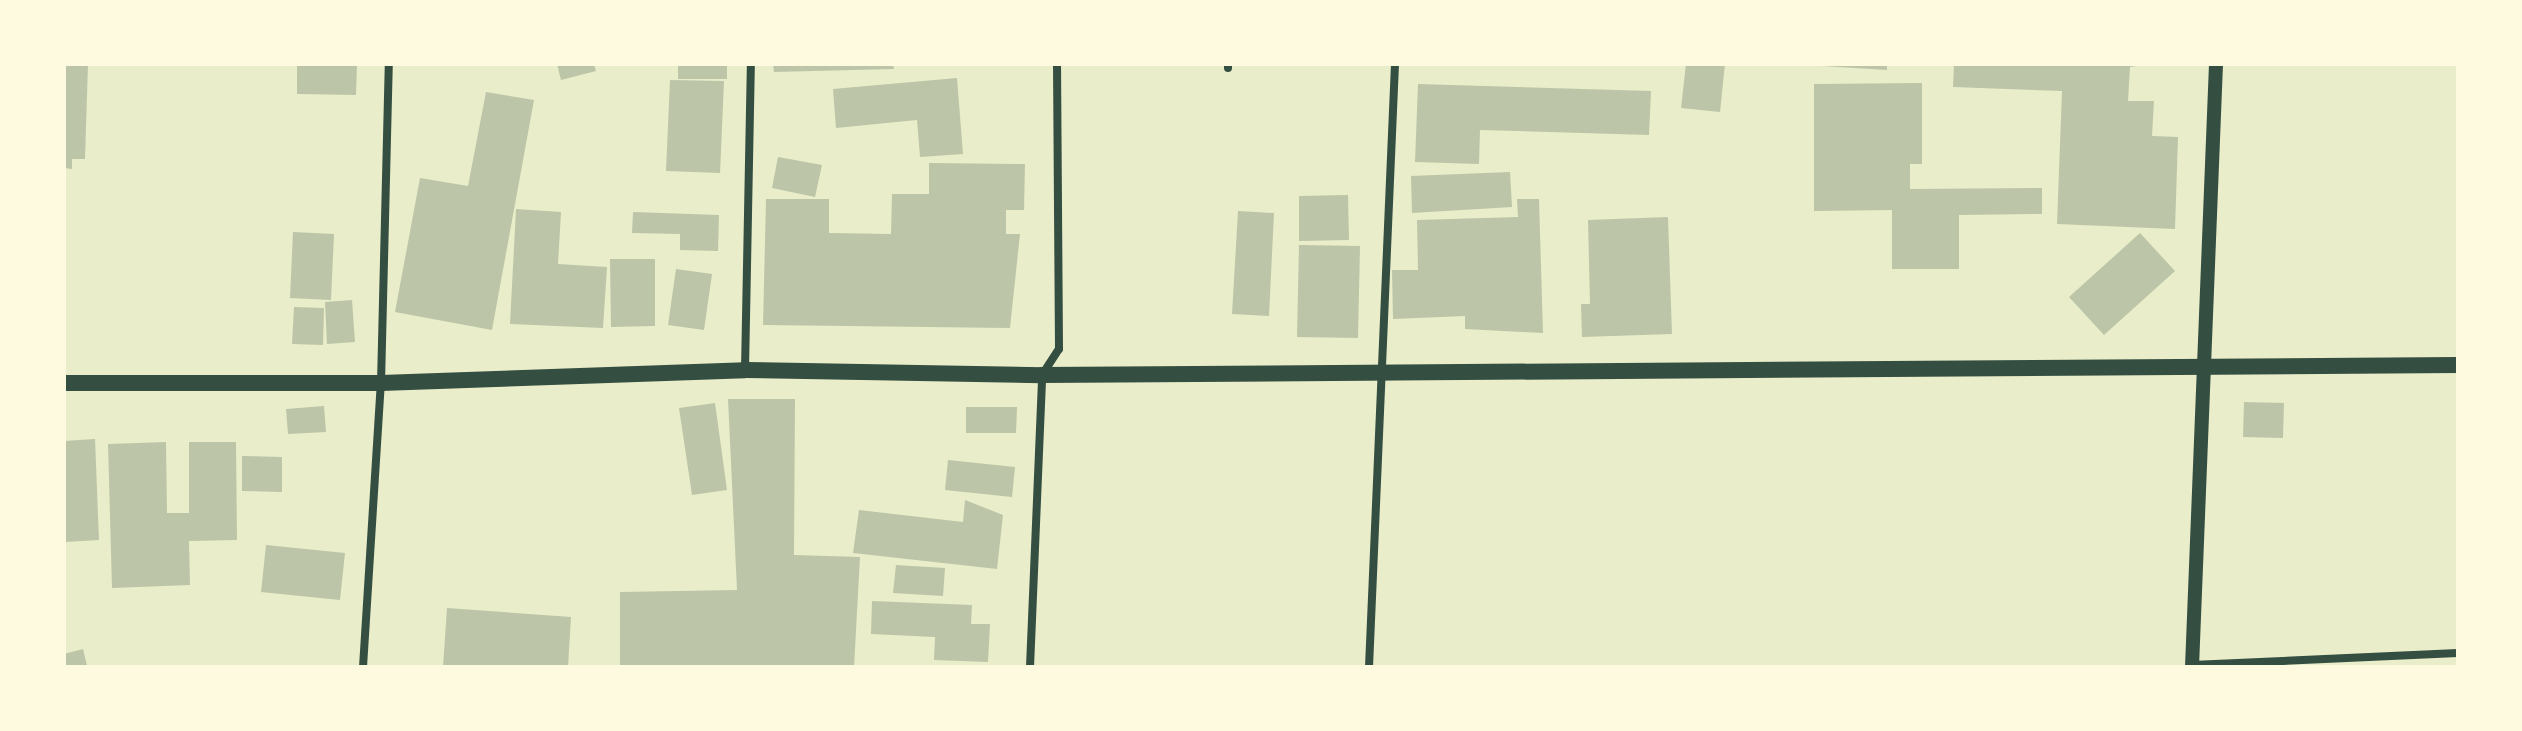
<!DOCTYPE html>
<html>
<head>
<meta charset="utf-8">
<style>
	body { margin:0 }
	#map { position:relative; width:2522px; height:731px; overflow:hidden; background:#e9edc9; font-family:Literata,serif }
	div>[style] { position:absolute }
	.building>* { inset:0; background:#bcc5a7 }
	.minor>* { height:8px; margin:-4px; padding:0 4px; transform-origin:4px; border-radius:4px; background:#344e41 }
	.tertiary>* { height:14px; margin:-7px; padding:0 7px; transform-origin:7px; border-radius:7px; background:#344e41 }
	.secondary>* { height:16px; margin:-8px; padding:0 8px; transform-origin:8px; border-radius:8px; background:#344e41 }
	span { translate:-50% -50%; white-space:nowrap; text-align:center; line-height:1.15; -webkit-text-stroke:6px #fefae0; paint-order:stroke }
	.frame { position:absolute; inset:0; border:66px solid #fefae0; pointer-events:none }
</style>
</head>
<body>
<div id="map">
	<div class="building">
		<i style="clip-path:polygon(64px 64px,88px 64px,85px 159px,72px 159px,72px 169px,64px 168px)"></i>
		<i style="clip-path:polygon(297px 64px,357px 64px,356px 95px,297px 94px)"></i>
		<i style="clip-path:polygon(557px 64px,594px 64px,596px 71px,561px 80px)"></i>
		<i style="clip-path:polygon(678px 64px,727px 64px,727px 79px,678px 79px)"></i>
		<i style="clip-path:polygon(773px 64px,893px 64px,894px 69px,774px 72px)"></i>
		<i style="clip-path:polygon(1686px 64px,1725px 64px,1720px 112px,1681px 108px)"></i>
		<i style="clip-path:polygon(1790px 64px,1887px 64px,1887px 70px)"></i>
		<i style="clip-path:polygon(1954px 64px,2149px 64px,2130px 67px,2128px 101px,2154px 101px,2152px 136px,2178px 137px,2175px 229px,2057px 224px,2062px 91px,1953px 87px)"></i>
		<i style="clip-path:polygon(957px 78px,963px 154px,920px 157px,917px 120px,836px 128px,833px 89px)"></i>
		<i style="clip-path:polygon(670px 80px,724px 81px,720px 173px,666px 171px)"></i>
		<i style="clip-path:polygon(1922px 83px,1922px 164px,1910px 164px,1910px 189px,2042px 188px,2042px 214px,1959px 215px,1959px 269px,1892px 269px,1892px 210px,1814px 211px,1814px 84px)"></i>
		<i style="clip-path:polygon(1418px 84px,1651px 91px,1649px 135px,1480px 130px,1479px 164px,1415px 162px)"></i>
		<i style="clip-path:polygon(486px 92px,534px 100px,492px 330px,395px 312px,420px 178px,468px 186px)"></i>
		<i style="clip-path:polygon(778px 157px,822px 165px,815px 197px,772px 188px)"></i>
		<i style="clip-path:polygon(929px 163px,1025px 164px,1024px 210px,1006px 210px,1006px 234px,1020px 234px,1010px 328px,763px 325px,766px 199px,829px 199px,829px 233px,891px 234px,892px 194px,929px 194px)"></i>
		<i style="clip-path:polygon(1510px 172px,1512px 207px,1412px 213px,1411px 176px)"></i>
		<i style="clip-path:polygon(1348px 195px,1349px 240px,1299px 241px,1299px 196px)"></i>
		<i style="clip-path:polygon(1517px 199px,1539px 199px,1543px 333px,1465px 329px,1465px 316px,1393px 319px,1392px 270px,1418px 270px,1417px 220px,1518px 217px)"></i>
		<i style="clip-path:polygon(516px 209px,561px 212px,558px 264px,607px 267px,603px 328px,510px 324px)"></i>
		<i style="clip-path:polygon(1238px 211px,1274px 213px,1269px 316px,1232px 314px)"></i>
		<i style="clip-path:polygon(633px 212px,719px 215px,718px 251px,680px 250px,680px 234px,632px 233px)"></i>
		<i style="clip-path:polygon(1668px 217px,1672px 334px,1582px 337px,1581px 304px,1590px 304px,1588px 220px)"></i>
		<i style="clip-path:polygon(293px 232px,334px 234px,331px 300px,290px 298px)"></i>
		<i style="clip-path:polygon(2140px 233px,2175px 271px,2104px 335px,2069px 297px)"></i>
		<i style="clip-path:polygon(1299px 245px,1360px 246px,1358px 338px,1297px 337px)"></i>
		<i style="clip-path:polygon(610px 259px,655px 259px,655px 326px,611px 327px)"></i>
		<i style="clip-path:polygon(676px 269px,712px 274px,704px 330px,668px 325px)"></i>
		<i style="clip-path:polygon(352px 300px,355px 342px,327px 344px,325px 302px)"></i>
		<i style="clip-path:polygon(294px 307px,324px 308px,323px 345px,292px 344px)"></i>
		<i style="clip-path:polygon(728px 399px,795px 399px,794px 555px,860px 557px,854px 667px,620px 667px,620px 592px,737px 590px)"></i>
		<i style="clip-path:polygon(2244px 402px,2284px 403px,2283px 438px,2243px 437px)"></i>
		<i style="clip-path:polygon(715px 403px,727px 490px,692px 495px,679px 408px)"></i>
		<i style="clip-path:polygon(324px 406px,326px 432px,288px 434px,286px 409px)"></i>
		<i style="clip-path:polygon(966px 407px,1017px 407px,1016px 433px,966px 433px)"></i>
		<i style="clip-path:polygon(95px 439px,99px 540px,64px 542px,64px 441px)"></i>
		<i style="clip-path:polygon(166px 442px,167px 513px,189px 513px,189px 442px,236px 442px,237px 540px,189px 541px,190px 585px,112px 588px,108px 444px)"></i>
		<i style="clip-path:polygon(242px 456px,282px 457px,282px 492px,242px 491px)"></i>
		<i style="clip-path:polygon(948px 460px,1015px 467px,1012px 497px,945px 490px)"></i>
		<i style="clip-path:polygon(965px 500px,1003px 515px,997px 569px,853px 553px,859px 510px,963px 522px)"></i>
		<i style="clip-path:polygon(266px 545px,345px 553px,340px 600px,261px 592px)"></i>
		<i style="clip-path:polygon(896px 565px,945px 568px,943px 596px,893px 593px)"></i>
		<i style="clip-path:polygon(872px 601px,972px 605px,971px 624px,990px 624px,988px 662px,934px 660px,935px 637px,871px 634px)"></i>
		<i style="clip-path:polygon(447px 608px,571px 617px,568px 667px,443px 667px)"></i>
		<i style="clip-path:polygon(83px 649px,87px 666px,64px 667px,64px 654px)"></i>
	</div>
	<div class="minor">
		<i style="left:1228px;top:68px;width:4px;rotate:-90deg"></i>
		<i style="left:745px;top:370px;width:306px;rotate:-88.9deg"></i>
		<i style="left:2192px;top:665px;width:266px;rotate:-2.6deg"></i>
		<i style="left:363px;top:667px;width:285px;rotate:-86.4deg"></i>
		<i style="left:381px;top:383px;width:319px;rotate:-88.6deg"></i>
		<i style="left:1030px;top:667px;width:292px;rotate:-87.6deg"></i>
		<i style="left:1042px;top:375px;width:31px;rotate:-57deg"></i>
		<i style="left:1059px;top:349px;width:285px;rotate:-90.4deg"></i>
		<i style="left:1369px;top:667px;width:604px;rotate:-87.53deg"></i>
	</div>
	<div class="tertiary">
		<i style="left:2192px;top:667px;width:603px;rotate:-87.72deg"></i>
	</div>
	<div class="secondary">
		<i style="left:64px;top:383px;width:317px"></i>
		<i style="left:381px;top:383px;width:364px;rotate:-2deg"></i>
		<i style="left:745px;top:370px;width:297px;rotate:1deg"></i>
		<i style="left:1042px;top:375px;width:1416px;rotate:-0.4deg"></i>
	</div>
	<div class="frame"></div>
</div>
</body>
</html>
